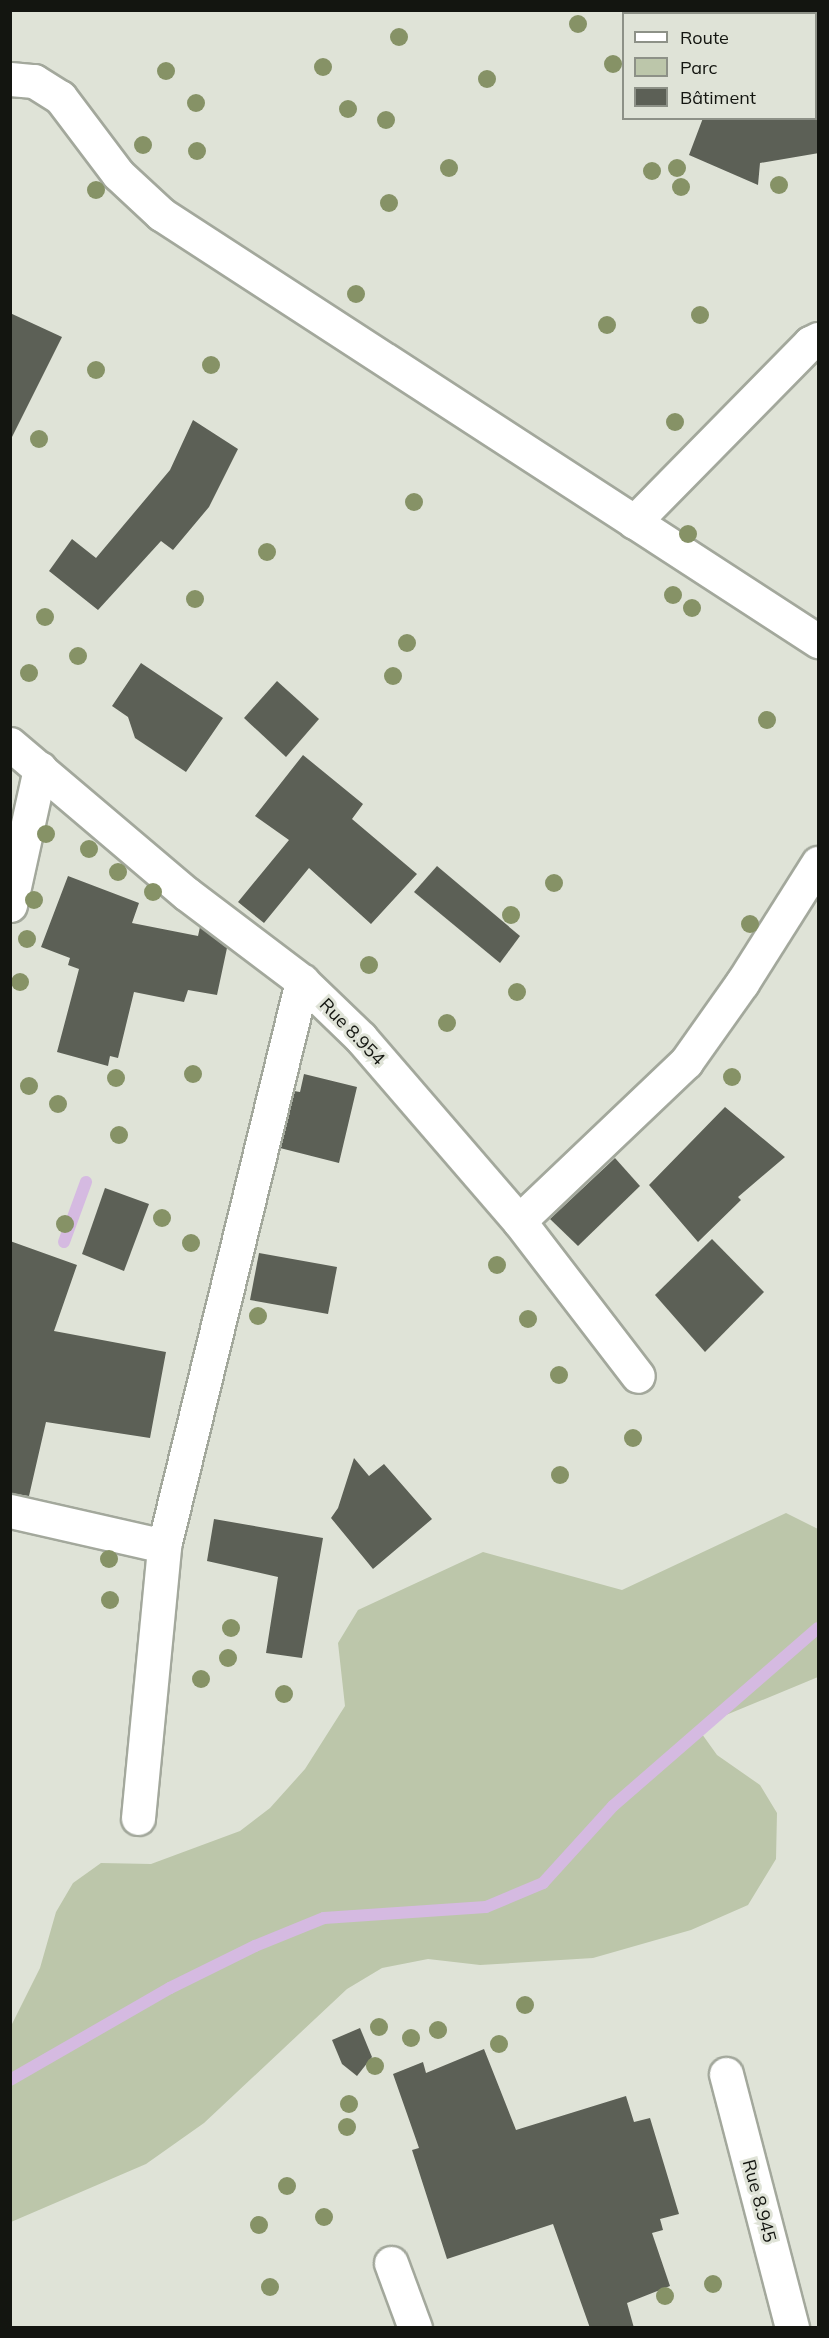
<!DOCTYPE html>
<html>
<head>
<meta charset="utf-8">
<style>
	body { margin:0 }
	#map { position:relative; width:829px; height:2338px; overflow:hidden; background:#dfe3d7; font-family:Mulish,sans-serif }
	div>[style] { position:absolute }
	.green>* { inset:0; background:#bcc6aa }
	.stream>* { height:12px; margin:-6px; padding:0 6px; transform-origin:6px; border-radius:6px; background:#d5bae1 }
	.building>* { inset:0; background:#5c6056 }
	.roads { filter:drop-shadow(2px 0 #a3a89c) drop-shadow(-2px 0 #a3a89c) drop-shadow(0 2px #a3a89c) drop-shadow(0 -2px #a3a89c) }
	.minor>* { height:33px; margin:-16.5px; padding:0 16.5px; transform-origin:16.5px; border-radius:16.5px; background:#fff }
	.trees>* { width:18px; height:18px; margin:-9px; border-radius:50%; background:#869266 }
	span { translate:-50% -50%; white-space:nowrap; text-align:center; line-height:1.15; -webkit-text-stroke:6px #dfe3d7; paint-order:stroke }
	.street-label { font-size:18px; color:#131510 }
	.frame { position:absolute; inset:0; border:12px solid #131510; pointer-events:none }
	.legend { position:absolute; left:622px; top:12px; width:195px; height:108px; box-sizing:border-box; background:#dfe3d7; border:2px solid #8d9187; margin:0; padding:8px 10px; list-style:none; font-size:18px; color:#131510 }
	.legend li { display:flex; align-items:center; gap:12px; height:30px }
	.legend b { width:30px; border:2px solid #8d9187 }
</style>
</head>
<body>
<div id="map">
	<div class="green">
		<i style="clip-path:polygon(786px 1513px,818px 1529px,818px 1677px,697px 1727px,717px 1755px,760px 1785px,777px 1813px,776px 1859px,748px 1905px,691px 1930px,593px 1958px,480px 1965px,428px 1959px,382px 1968px,347px 1989px,204px 2123px,146px 2164px,11px 2222px,11px 2026px,40px 1968px,56px 1912px,73px 1883px,101px 1863px,151px 1864px,240px 1831px,270px 1808px,305px 1769px,345px 1706px,338px 1643px,358px 1610px,483px 1552px,622px 1590px)"></i>
	</div>
	<div class="stream">
		<i style="left:64px;top:1242px;width:64px;rotate:-69.9deg"></i>
		<i style="left:10px;top:2080px;width:185px;rotate:-29.9deg"></i>
		<i style="left:170px;top:1988px;width:95px;rotate:-26.3deg"></i>
		<i style="left:255px;top:1946px;width:74px;rotate:-22.1deg"></i>
		<i style="left:324px;top:1918px;width:162px;rotate:-3.9deg"></i>
		<i style="left:486px;top:1907px;width:62px;rotate:-22.8deg"></i>
		<i style="left:543px;top:1883px;width:104px;rotate:-47.7deg"></i>
		<i style="left:613px;top:1806px;width:271px;rotate:-41deg"></i>
	</div>
	<div class="building">
		<i style="clip-path:polygon(703px 118px,819px 118px,819px 153px,760px 163px,758px 185px,689px 155px)"></i>
		<i style="clip-path:polygon(10px 313px,62px 337px,10px 441px)"></i>
		<i style="clip-path:polygon(193px 420px,238px 449px,209px 507px,173px 550px,161px 541px,98px 610px,49px 571px,72px 539px,96px 558px,170px 470px)"></i>
		<i style="clip-path:polygon(141px 663px,223px 718px,186px 772px,135px 738px,128px 717px,112px 706px)"></i>
		<i style="clip-path:polygon(277px 681px,319px 719px,286px 757px,244px 718px)"></i>
		<i style="clip-path:polygon(303px 755px,363px 804px,352px 819px,417px 874px,371px 924px,309px 868px,264px 923px,238px 902px,289px 840px,255px 816px)"></i>
		<i style="clip-path:polygon(437px 866px,520px 936px,500px 963px,414px 892px)"></i>
		<i style="clip-path:polygon(68px 876px,139px 903px,132px 923px,198px 936px,200px 927px,227px 948px,217px 995px,188px 990px,184px 1002px,134px 992px,118px 1058px,110px 1056px,108px 1066px,57px 1052px,79px 969px,68px 965px,70px 958px,41px 947px)"></i>
		<i style="clip-path:polygon(304px 1074px,357px 1087px,339px 1163px,280px 1148px,294px 1091px,300px 1092px)"></i>
		<i style="clip-path:polygon(725px 1107px,785px 1157px,738px 1197px,741px 1200px,698px 1242px,649px 1185px)"></i>
		<i style="clip-path:polygon(615px 1158px,640px 1186px,578px 1246px,550px 1219px)"></i>
		<i style="clip-path:polygon(105px 1188px,149px 1204px,124px 1271px,82px 1254px)"></i>
		<i style="clip-path:polygon(712px 1239px,764px 1292px,705px 1352px,655px 1295px)"></i>
		<i style="clip-path:polygon(10px 1241px,77px 1265px,54px 1331px,166px 1352px,150px 1438px,46px 1422px,29px 1496px,10px 1493px)"></i>
		<i style="clip-path:polygon(259px 1253px,337px 1267px,328px 1314px,250px 1300px)"></i>
		<i style="clip-path:polygon(354px 1458px,369px 1476px,384px 1464px,432px 1519px,373px 1569px,331px 1518px,338px 1508px)"></i>
		<i style="clip-path:polygon(214px 1519px,323px 1538px,302px 1658px,266px 1653px,278px 1577px,207px 1561px)"></i>
		<i style="clip-path:polygon(360px 2028px,372px 2057px,357px 2076px,342px 2064px,332px 2040px)"></i>
		<i style="clip-path:polygon(484px 2049px,516px 2130px,626px 2096px,634px 2122px,650px 2118px,679px 2214px,660px 2219px,663px 2230px,652px 2233px,670px 2286px,627px 2303px,634px 2328px,590px 2328px,553px 2224px,447px 2259px,412px 2150px,419px 2148px,393px 2074px,423px 2062px,426px 2073px)"></i>
	</div>
	<div class="roads">
		<div class="minor">
			<i style="left:10px;top:79px;width:24px;rotate:5deg"></i>
			<i style="left:34px;top:81px;width:31px;rotate:32deg"></i>
			<i style="left:60px;top:97px;width:96px;rotate:53deg"></i>
			<i style="left:118px;top:174px;width:59px;rotate:42.9deg"></i>
			<i style="left:161px;top:214px;width:784px;rotate:33.02deg"></i>
			<i style="left:634px;top:522px;width:251px;rotate:-45.5deg"></i>
			<i style="left:810px;top:343px;width:9px;rotate:-27deg"></i>
			<i style="left:10px;top:744px;width:232px;rotate:40.3deg"></i>
			<i style="left:187px;top:894px;width:144px;rotate:37.1deg"></i>
			<i style="left:302px;top:981px;width:82px;rotate:44deg"></i>
			<i style="left:361px;top:1038px;width:242px;rotate:49.2deg"></i>
			<i style="left:519px;top:1221px;width:195px;rotate:52.5deg"></i>
			<i style="left:10px;top:905px;width:140px;rotate:-77.6deg"></i>
			<i style="left:519px;top:1221px;width:231px;rotate:-43.6deg"></i>
			<i style="left:686px;top:1062px;width:97px;rotate:-54.7deg"></i>
			<i style="left:742px;top:983px;width:142px;rotate:-57.7deg"></i>
			<i style="left:10px;top:1511px;width:158px;rotate:12.8deg"></i>
			<i style="left:138px;top:1818px;width:273px;rotate:-84.5deg"></i>
			<i style="left:164px;top:1546px;width:582px;rotate:-76.27deg"></i>
			<i style="left:726px;top:2074px;width:262px;rotate:75.4deg"></i>
			<i style="left:391px;top:2263px;width:69px;rotate:69.7deg"></i>
		</div>
	</div>
	<div class="trees">
		<i style="left:578px;top:24px"></i>
		<i style="left:399px;top:37px"></i>
		<i style="left:613px;top:64px"></i>
		<i style="left:323px;top:67px"></i>
		<i style="left:166px;top:71px"></i>
		<i style="left:487px;top:79px"></i>
		<i style="left:196px;top:103px"></i>
		<i style="left:348px;top:109px"></i>
		<i style="left:386px;top:120px"></i>
		<i style="left:143px;top:145px"></i>
		<i style="left:197px;top:151px"></i>
		<i style="left:449px;top:168px"></i>
		<i style="left:677px;top:168px"></i>
		<i style="left:652px;top:171px"></i>
		<i style="left:779px;top:185px"></i>
		<i style="left:681px;top:187px"></i>
		<i style="left:96px;top:190px"></i>
		<i style="left:389px;top:203px"></i>
		<i style="left:356px;top:294px"></i>
		<i style="left:700px;top:315px"></i>
		<i style="left:607px;top:325px"></i>
		<i style="left:211px;top:365px"></i>
		<i style="left:96px;top:370px"></i>
		<i style="left:675px;top:422px"></i>
		<i style="left:39px;top:439px"></i>
		<i style="left:414px;top:502px"></i>
		<i style="left:688px;top:534px"></i>
		<i style="left:267px;top:552px"></i>
		<i style="left:673px;top:595px"></i>
		<i style="left:195px;top:599px"></i>
		<i style="left:692px;top:608px"></i>
		<i style="left:45px;top:617px"></i>
		<i style="left:407px;top:643px"></i>
		<i style="left:78px;top:656px"></i>
		<i style="left:29px;top:673px"></i>
		<i style="left:393px;top:676px"></i>
		<i style="left:767px;top:720px"></i>
		<i style="left:46px;top:834px"></i>
		<i style="left:89px;top:849px"></i>
		<i style="left:118px;top:872px"></i>
		<i style="left:554px;top:883px"></i>
		<i style="left:153px;top:892px"></i>
		<i style="left:34px;top:900px"></i>
		<i style="left:511px;top:915px"></i>
		<i style="left:750px;top:924px"></i>
		<i style="left:27px;top:939px"></i>
		<i style="left:369px;top:965px"></i>
		<i style="left:20px;top:982px"></i>
		<i style="left:517px;top:992px"></i>
		<i style="left:447px;top:1023px"></i>
		<i style="left:193px;top:1074px"></i>
		<i style="left:732px;top:1077px"></i>
		<i style="left:116px;top:1078px"></i>
		<i style="left:29px;top:1086px"></i>
		<i style="left:58px;top:1104px"></i>
		<i style="left:119px;top:1135px"></i>
		<i style="left:162px;top:1218px"></i>
		<i style="left:65px;top:1224px"></i>
		<i style="left:191px;top:1243px"></i>
		<i style="left:497px;top:1265px"></i>
		<i style="left:258px;top:1316px"></i>
		<i style="left:528px;top:1319px"></i>
		<i style="left:559px;top:1375px"></i>
		<i style="left:633px;top:1438px"></i>
		<i style="left:560px;top:1475px"></i>
		<i style="left:109px;top:1559px"></i>
		<i style="left:110px;top:1600px"></i>
		<i style="left:231px;top:1628px"></i>
		<i style="left:228px;top:1658px"></i>
		<i style="left:201px;top:1679px"></i>
		<i style="left:284px;top:1694px"></i>
		<i style="left:525px;top:2005px"></i>
		<i style="left:379px;top:2027px"></i>
		<i style="left:438px;top:2030px"></i>
		<i style="left:411px;top:2038px"></i>
		<i style="left:499px;top:2044px"></i>
		<i style="left:375px;top:2066px"></i>
		<i style="left:349px;top:2104px"></i>
		<i style="left:347px;top:2127px"></i>
		<i style="left:287px;top:2186px"></i>
		<i style="left:324px;top:2217px"></i>
		<i style="left:259px;top:2225px"></i>
		<i style="left:713px;top:2284px"></i>
		<i style="left:270px;top:2287px"></i>
		<i style="left:665px;top:2296px"></i>
	</div>
	<div class="street-label">
		<span style="left:352px;top:1032px;rotate:46deg">Rue 8.954</span>
		<span style="left:759px;top:2201px;rotate:75deg">Rue 8.945</span>
	</div>
	<div class="frame"></div>
	<ul class="legend">
	<li><b style="height:8px;background:#fff"></b>Route</li>
	<li><b style="height:16px;background:#bcc6aa"></b>Parc</li>
	<li><b style="height:16px;background:#5c6056"></b>Bâtiment</li>
	</ul>
</div>
</body>
</html>
